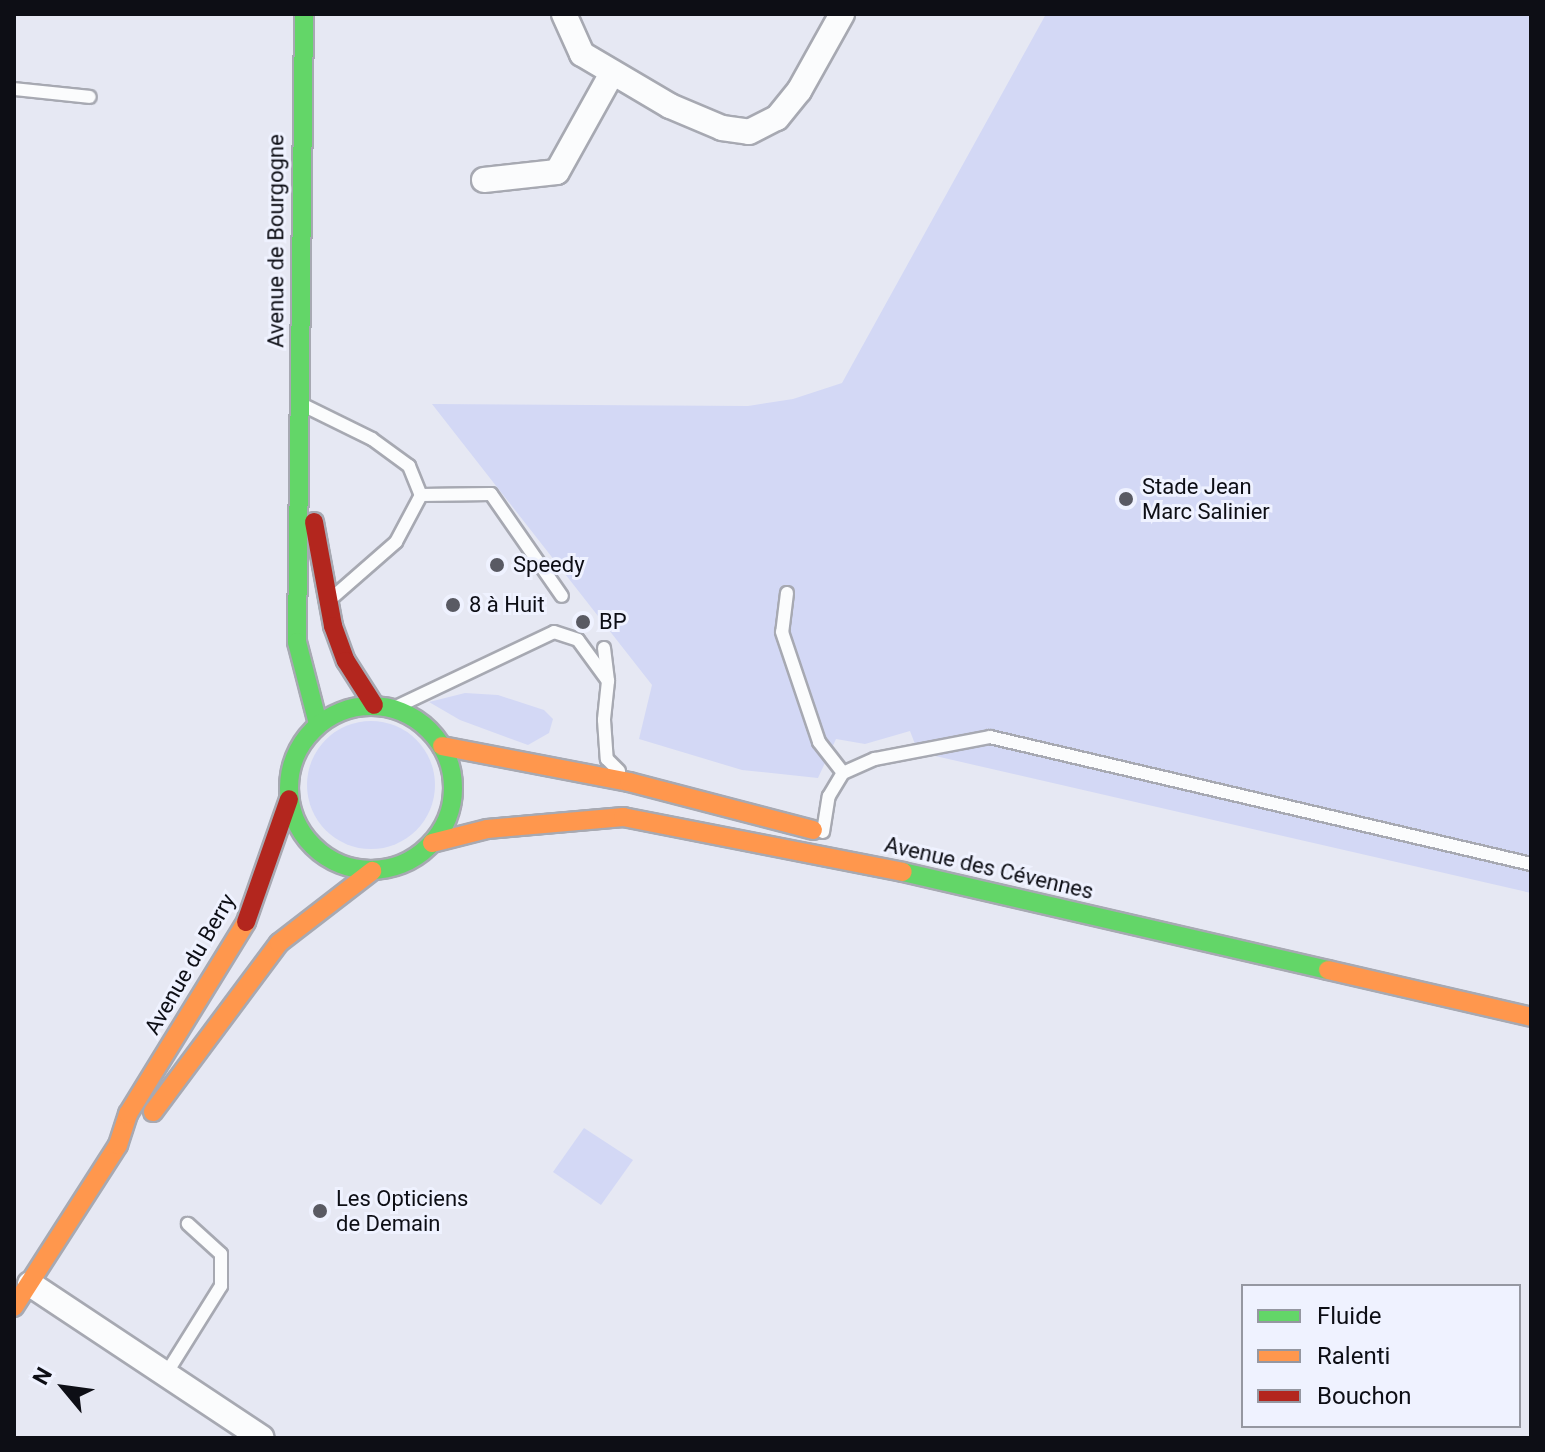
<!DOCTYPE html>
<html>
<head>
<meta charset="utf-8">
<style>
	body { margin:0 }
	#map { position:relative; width:1545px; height:1452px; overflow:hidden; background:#e6e8f3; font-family:Roboto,sans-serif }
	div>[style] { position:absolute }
	.green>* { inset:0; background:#d3d8f5 }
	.round { border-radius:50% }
	.roads { filter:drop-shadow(2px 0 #a7a9b2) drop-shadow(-2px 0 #a7a9b2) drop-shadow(0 2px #a7a9b2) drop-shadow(0 -2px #a7a9b2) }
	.lane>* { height:12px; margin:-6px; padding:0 6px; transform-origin:6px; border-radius:6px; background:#fbfcfd }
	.street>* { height:24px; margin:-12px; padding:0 12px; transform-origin:12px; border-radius:12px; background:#fbfcfd }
	.fast>* { height:18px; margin:-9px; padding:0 9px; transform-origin:9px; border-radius:9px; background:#63d668 }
	.fast>.ring { margin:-9px; padding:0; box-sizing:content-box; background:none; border:18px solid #63d668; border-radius:50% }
	.slow>* { height:18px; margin:-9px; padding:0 9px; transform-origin:9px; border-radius:9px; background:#ff974d }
	.jam>* { height:18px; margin:-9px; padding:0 9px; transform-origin:9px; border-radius:9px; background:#b3261e }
	.dots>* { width:22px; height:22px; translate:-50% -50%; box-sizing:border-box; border:4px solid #eff2ff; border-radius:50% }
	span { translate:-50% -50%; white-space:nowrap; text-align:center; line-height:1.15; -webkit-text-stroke:6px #eff2ff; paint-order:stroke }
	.street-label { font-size:22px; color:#0d0e15 }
	.poi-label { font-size:22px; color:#0d0e15 }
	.left { translate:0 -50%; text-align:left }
	.frame { position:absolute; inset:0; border:16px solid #0d0e15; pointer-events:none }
	.legend { position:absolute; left:1241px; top:1284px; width:280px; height:144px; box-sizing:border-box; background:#eff2ff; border:2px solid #9597a1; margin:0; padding:10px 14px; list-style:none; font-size:24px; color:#0d0e15 }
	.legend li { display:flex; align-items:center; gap:16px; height:40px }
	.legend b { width:40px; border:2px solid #9597a1 }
	.north { position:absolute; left:24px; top:1348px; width:80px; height:80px; -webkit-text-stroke:6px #eff2ff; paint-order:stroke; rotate:299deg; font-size:22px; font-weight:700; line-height:32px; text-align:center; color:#0d0e15 }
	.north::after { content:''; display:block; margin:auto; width:28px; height:36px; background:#0d0e15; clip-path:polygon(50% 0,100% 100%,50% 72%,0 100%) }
</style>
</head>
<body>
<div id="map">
	<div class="green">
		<i style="clip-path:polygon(1046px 14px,1531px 14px,1531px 893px,918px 752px,910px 731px,865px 744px,836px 739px,818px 778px,742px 770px,639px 739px,652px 685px,432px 404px,748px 406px,793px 399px,842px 383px)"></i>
		<i style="clip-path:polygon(465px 693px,498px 695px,544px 710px,553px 719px,549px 733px,528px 745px,460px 720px,429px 702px)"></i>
		<i class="round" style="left:307px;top:721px;width:128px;height:128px"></i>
		<i style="clip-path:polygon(584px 1128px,633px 1160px,601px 1205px,553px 1172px)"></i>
	</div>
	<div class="roads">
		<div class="lane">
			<i style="left:14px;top:89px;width:76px;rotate:6deg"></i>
			<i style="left:303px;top:405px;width:77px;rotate:26.2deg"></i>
			<i style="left:372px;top:439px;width:46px;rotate:36.1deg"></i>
			<i style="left:409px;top:466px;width:31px;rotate:68deg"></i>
			<i style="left:421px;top:495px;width:53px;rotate:118deg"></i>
			<i style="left:396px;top:542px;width:82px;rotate:138.9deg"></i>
			<i style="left:421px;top:495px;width:70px;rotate:-0.8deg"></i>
			<i style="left:491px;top:494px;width:124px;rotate:55.2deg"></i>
			<i style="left:787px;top:593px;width:39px;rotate:97deg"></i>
			<i style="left:782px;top:632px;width:116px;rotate:71.4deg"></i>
			<i style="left:819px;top:742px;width:39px;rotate:52deg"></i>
			<i style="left:604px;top:648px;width:33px;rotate:83deg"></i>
			<i style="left:394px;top:708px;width:177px;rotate:-25.4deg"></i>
			<i style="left:554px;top:632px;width:25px;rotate:18deg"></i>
			<i style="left:578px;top:640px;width:51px;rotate:53.8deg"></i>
			<i style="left:608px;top:681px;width:39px;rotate:96deg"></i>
			<i style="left:604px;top:720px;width:39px;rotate:86deg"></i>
			<i style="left:607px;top:759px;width:17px;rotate:45deg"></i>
			<i style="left:823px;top:832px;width:36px;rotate:-81deg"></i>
			<i style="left:829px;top:796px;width:27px;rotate:-59deg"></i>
			<i style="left:843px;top:773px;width:35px;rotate:-24deg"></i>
			<i style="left:875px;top:759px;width:117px;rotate:-10.8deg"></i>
			<i style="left:990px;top:737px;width:556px;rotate:13.21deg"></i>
			<i style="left:166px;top:1374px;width:104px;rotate:-58deg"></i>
			<i style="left:221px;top:1286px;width:32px;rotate:-90deg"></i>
			<i style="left:221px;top:1254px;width:45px;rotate:-137.7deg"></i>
		</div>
		<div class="street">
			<i style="left:564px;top:14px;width:44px;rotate:65.8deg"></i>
			<i style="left:582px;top:54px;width:102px;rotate:30.6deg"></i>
			<i style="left:670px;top:106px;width:56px;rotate:22.9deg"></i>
			<i style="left:722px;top:128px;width:27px;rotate:8deg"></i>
			<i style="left:749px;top:132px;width:31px;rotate:-27deg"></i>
			<i style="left:777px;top:118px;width:35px;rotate:-51deg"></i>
			<i style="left:799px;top:91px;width:88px;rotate:-60.8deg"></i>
			<i style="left:484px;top:180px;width:73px;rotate:-6.3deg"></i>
			<i style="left:557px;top:172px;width:113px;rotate:-60.9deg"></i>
			<i style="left:30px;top:1284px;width:278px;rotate:33.6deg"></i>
		</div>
		<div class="fast">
			<i style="left:304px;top:14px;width:628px;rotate:90.64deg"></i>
			<i style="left:297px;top:642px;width:85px;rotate:75.6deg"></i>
			<i class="ring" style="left:289px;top:706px;width:146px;height:146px"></i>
			<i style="left:903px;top:872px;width:436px;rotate:13deg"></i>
		</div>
		<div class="slow">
			<i style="left:442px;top:746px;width:190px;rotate:10.9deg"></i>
			<i style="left:629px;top:782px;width:190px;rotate:14.6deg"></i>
			<i style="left:432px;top:843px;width:57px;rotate:-14.3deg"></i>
			<i style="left:487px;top:829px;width:137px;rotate:-5deg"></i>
			<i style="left:623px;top:817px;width:285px;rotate:11.1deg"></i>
			<i style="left:1328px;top:970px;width:208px;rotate:13deg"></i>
			<i style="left:153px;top:1112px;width:211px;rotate:-53.3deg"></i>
			<i style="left:279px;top:943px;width:118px;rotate:-37.7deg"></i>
			<i style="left:14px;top:1307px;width:193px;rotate:-57.3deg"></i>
			<i style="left:118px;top:1145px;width:33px;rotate:-72deg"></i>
			<i style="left:128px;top:1114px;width:225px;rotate:-58.4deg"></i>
		</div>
		<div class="jam">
			<i style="left:314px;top:522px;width:106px;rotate:79.6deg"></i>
			<i style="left:333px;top:626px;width:37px;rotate:70deg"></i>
			<i style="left:346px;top:661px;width:52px;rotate:57.5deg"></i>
			<i style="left:246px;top:922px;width:130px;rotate:-70.7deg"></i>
		</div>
	</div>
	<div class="dots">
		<i style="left:1126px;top:499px;background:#595a63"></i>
		<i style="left:497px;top:565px;background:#595a63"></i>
		<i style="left:453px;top:605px;background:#595a63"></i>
		<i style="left:583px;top:622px;background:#595a63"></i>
		<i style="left:320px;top:1211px;background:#595a63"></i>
	</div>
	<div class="street-label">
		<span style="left:276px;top:241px;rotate:-90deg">Avenue de Bourgogne</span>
		<span style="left:989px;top:868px;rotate:13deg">Avenue des Cévennes</span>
		<span style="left:190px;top:964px;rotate:-60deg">Avenue du Berry</span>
	</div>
	<div class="poi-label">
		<span class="left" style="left:1142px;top:499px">Stade Jean<br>Marc Salinier</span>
		<span class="left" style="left:513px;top:565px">Speedy</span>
		<span class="left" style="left:469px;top:605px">8 à Huit</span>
		<span class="left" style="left:599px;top:622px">BP</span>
		<span class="left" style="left:336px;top:1211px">Les Opticiens<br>de Demain</span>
	</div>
	<div class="frame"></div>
	<ul class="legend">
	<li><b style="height:10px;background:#63d668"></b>Fluide</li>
	<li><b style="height:10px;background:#ff974d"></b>Ralenti</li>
	<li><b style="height:10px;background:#b3261e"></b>Bouchon</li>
	</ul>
	<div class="north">N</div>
</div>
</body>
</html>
